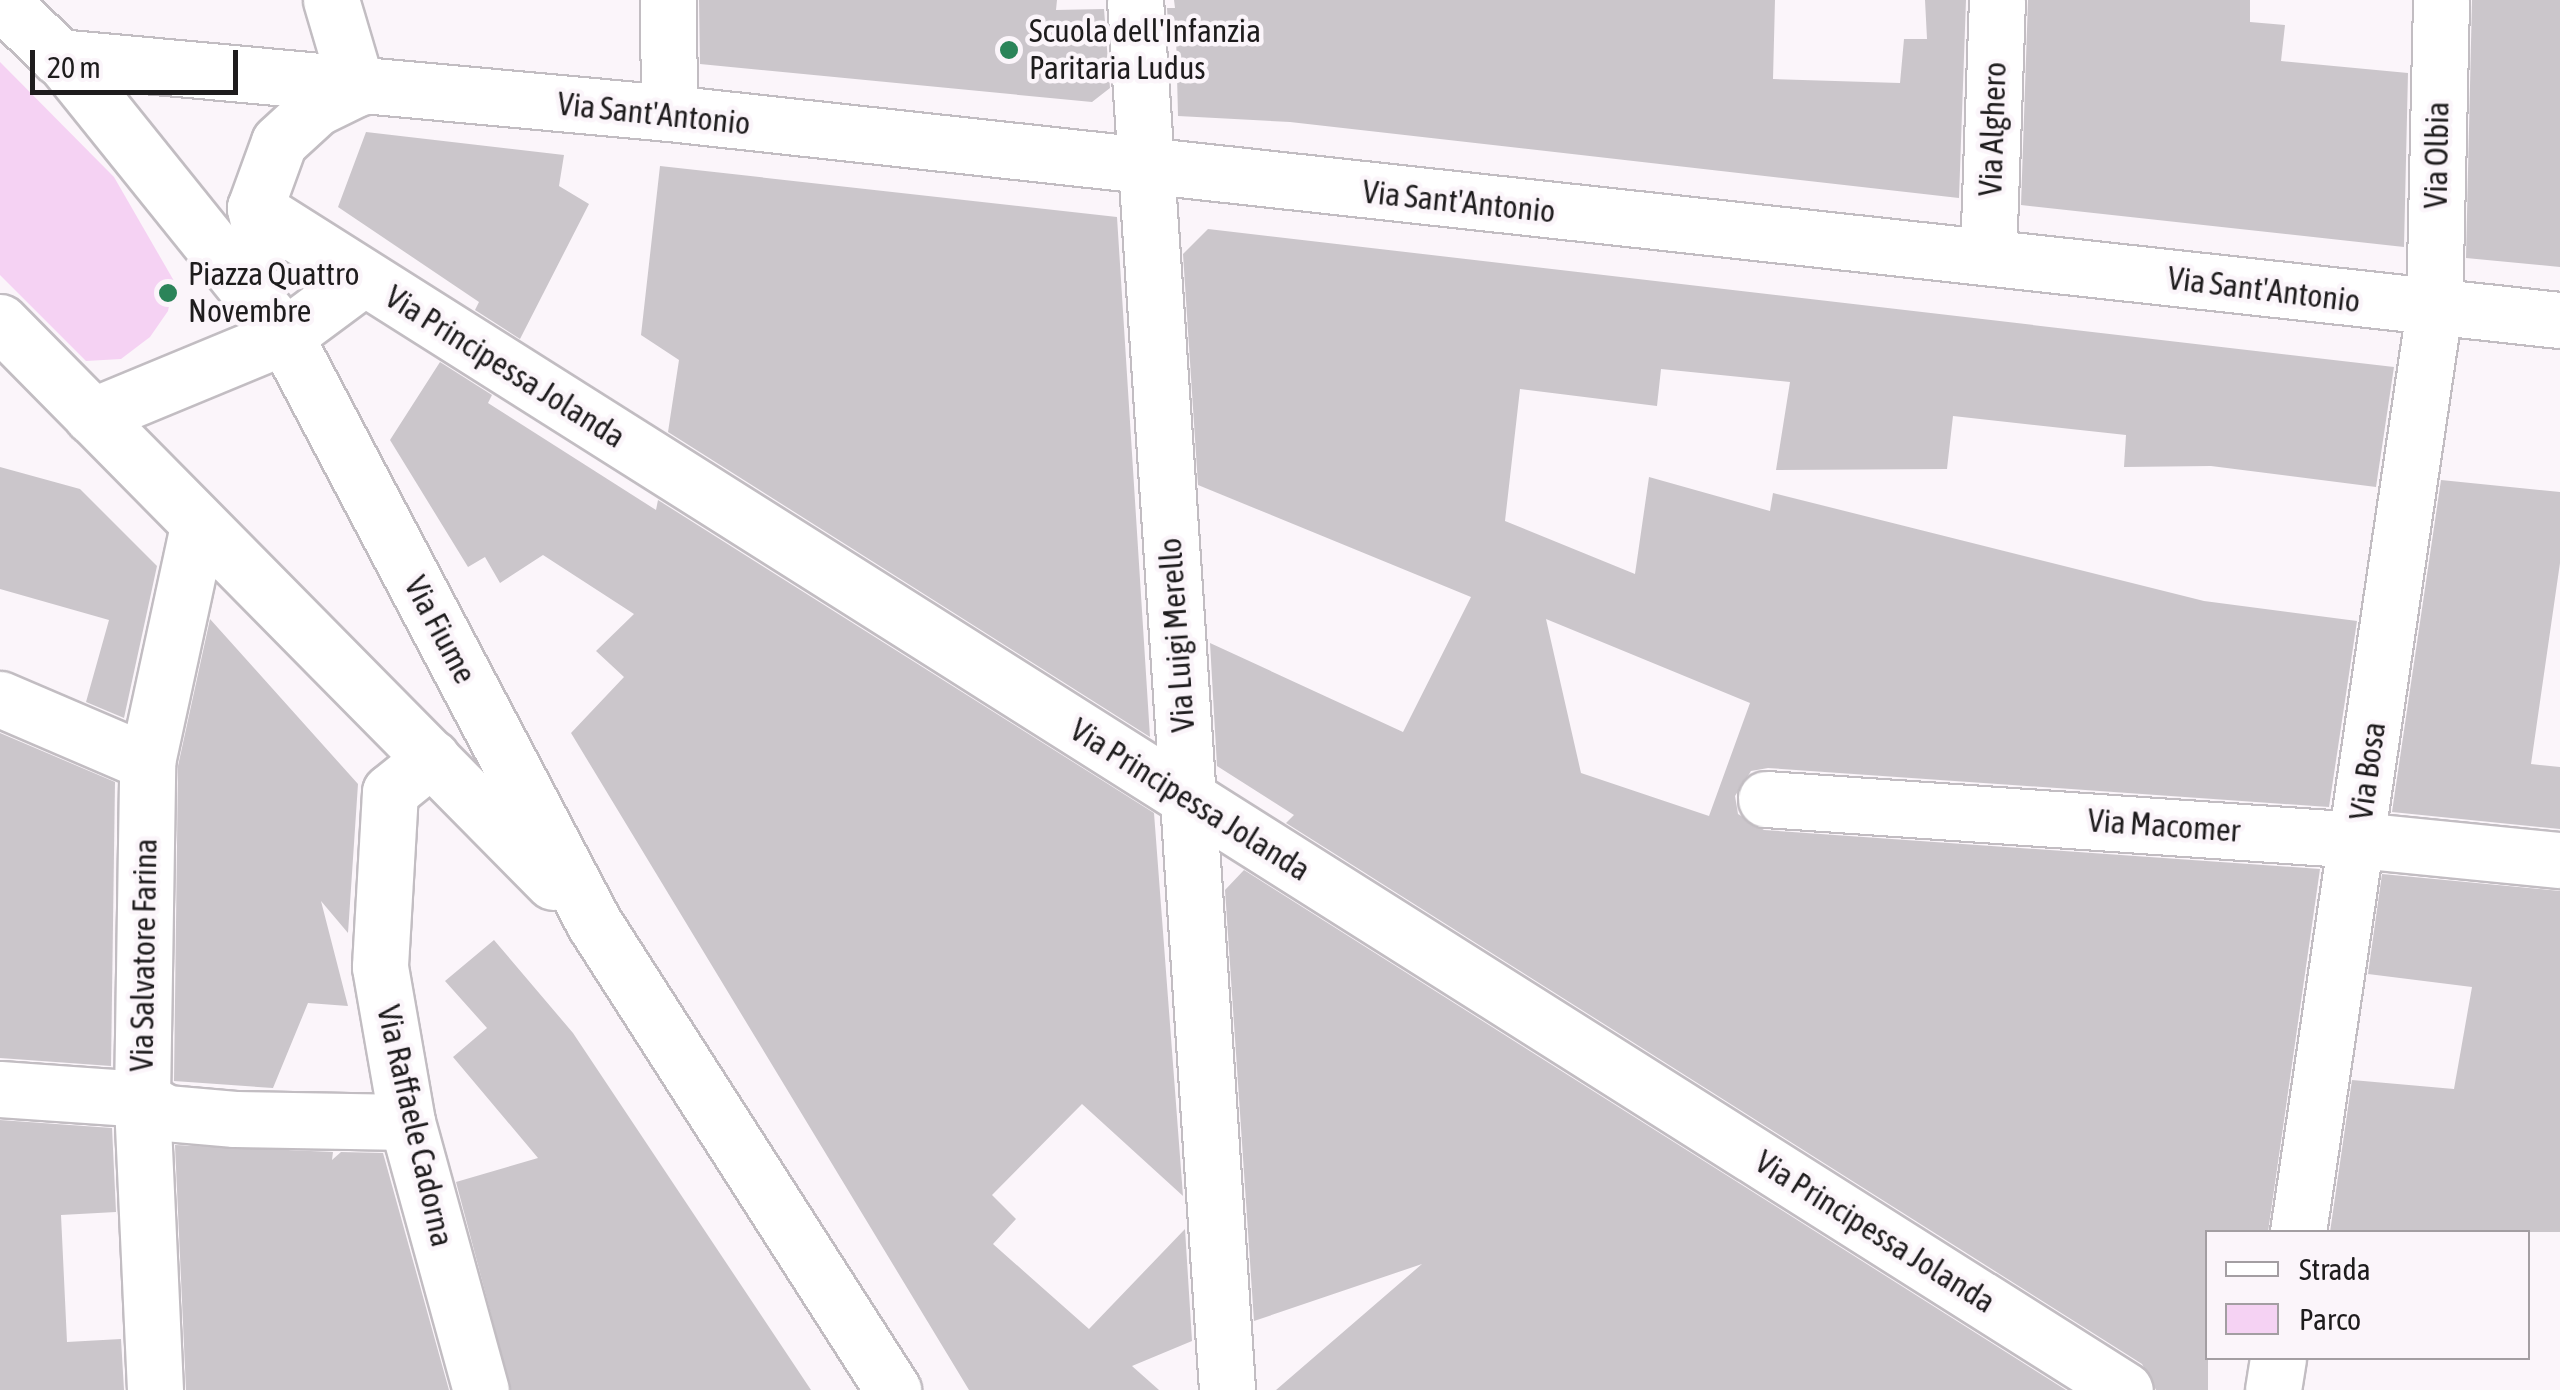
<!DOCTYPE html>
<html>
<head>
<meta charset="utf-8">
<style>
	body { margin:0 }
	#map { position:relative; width:2560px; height:1390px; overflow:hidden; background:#fbf5fa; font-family:"Asap Condensed",sans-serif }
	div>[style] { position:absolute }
	.green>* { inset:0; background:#f5d2f3 }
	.building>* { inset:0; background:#cbc6cb }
	.roads { filter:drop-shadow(2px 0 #c2bdc2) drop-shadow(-2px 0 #c2bdc2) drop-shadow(0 2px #c2bdc2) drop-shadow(0 -2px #c2bdc2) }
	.minor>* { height:55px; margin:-27.5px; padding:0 27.5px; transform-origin:27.5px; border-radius:27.5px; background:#fff }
	.tertiary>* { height:55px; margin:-27.5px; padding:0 27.5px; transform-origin:27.5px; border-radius:27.5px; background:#fff }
	.dots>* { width:28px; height:28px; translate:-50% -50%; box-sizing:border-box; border:5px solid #fbf5fa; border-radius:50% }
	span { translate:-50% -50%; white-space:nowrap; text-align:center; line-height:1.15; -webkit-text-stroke:9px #fbf5fa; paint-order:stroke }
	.poi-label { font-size:32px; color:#1e1c1d }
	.left { translate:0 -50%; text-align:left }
	.street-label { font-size:32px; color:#1e1c1d }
	.legend { position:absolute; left:2205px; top:1230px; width:325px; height:130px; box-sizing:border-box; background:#fbf5fa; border:2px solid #a39ea2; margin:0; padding:12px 18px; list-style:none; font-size:30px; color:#1e1c1d }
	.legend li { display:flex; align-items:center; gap:20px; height:50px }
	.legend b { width:50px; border:2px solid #a39ea2 }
	.scale { position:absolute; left:30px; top:50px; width:208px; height:45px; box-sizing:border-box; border:5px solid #1e1c1d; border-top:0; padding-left:12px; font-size:30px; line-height:35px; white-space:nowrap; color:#1e1c1d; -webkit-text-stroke:8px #fbf5fa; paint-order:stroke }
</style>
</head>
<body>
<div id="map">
	<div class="green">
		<i style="clip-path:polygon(0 62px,114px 177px,174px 281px,168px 311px,150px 337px,121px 359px,86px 361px,0 275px)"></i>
	</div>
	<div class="building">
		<i style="clip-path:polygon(699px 0,1057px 0,1056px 10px,1104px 9px,1110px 88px,1092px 102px,700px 64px)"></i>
		<i style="clip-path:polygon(1174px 0,1775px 0,1773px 79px,1900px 83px,1904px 39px,1927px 39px,1925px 0,1966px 0,1959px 198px,1290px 122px,1178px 116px,1176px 35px,1169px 40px,1167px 8px,1175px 8px)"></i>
		<i style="clip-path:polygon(2028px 0,2250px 0,2250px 22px,2285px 25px,2281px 61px,2408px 73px,2404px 247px,2021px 205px)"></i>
		<i style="clip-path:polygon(2472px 0,2560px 0,2560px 267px,2466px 258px)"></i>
		<i style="clip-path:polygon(366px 132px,564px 155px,559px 186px,589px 204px,520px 339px,475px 310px,479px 302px,338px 207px)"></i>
		<i style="clip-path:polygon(660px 166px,1117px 217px,1150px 737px,668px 432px,679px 360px,641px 335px)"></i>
		<i style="clip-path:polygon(evenodd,1208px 229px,2394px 367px,2376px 487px,2211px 466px,2124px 467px,2126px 435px,1953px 416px,1947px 469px,1776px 470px,1790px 382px,1661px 369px,1657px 406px,1520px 389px,1505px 521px,1635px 574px,1649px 477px,1770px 511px,1773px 493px,2204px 601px,2357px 621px,2329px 807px,1768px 768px,1751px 771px,1735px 796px,1738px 814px,1764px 830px,2320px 869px,2268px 1232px,2208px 1232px,2208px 1390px,2156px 1390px,2142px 1364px,1286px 823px,1294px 815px,1217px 766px,1210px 643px,1403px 732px,1471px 597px,1198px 485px,1183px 254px,1208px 229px,1546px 619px,1750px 703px,1709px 816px,1581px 773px,1546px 619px)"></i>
		<i style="clip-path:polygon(440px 362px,492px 395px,488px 403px,656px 510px,658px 500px,1154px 813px,1183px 1196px,1082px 1104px,992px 1195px,1016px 1219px,993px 1244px,1089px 1329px,1185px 1229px,1192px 1341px,1132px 1366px,1159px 1390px,969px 1390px,571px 733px,624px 677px,596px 651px,634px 614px,543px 555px,500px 583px,485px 557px,468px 567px,390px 440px)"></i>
		<i style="clip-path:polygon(0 467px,80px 489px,157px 566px,124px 718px,86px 702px,109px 620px,0 589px)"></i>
		<i style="clip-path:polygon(2441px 480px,2560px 492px,2560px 563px,2531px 764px,2560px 767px,2560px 829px,2392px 812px)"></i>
		<i style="clip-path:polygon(210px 619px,358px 784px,348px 933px,321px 901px,348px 1006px,308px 1003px,273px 1088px,174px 1081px,178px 766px)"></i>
		<i style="clip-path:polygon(0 733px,115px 782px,111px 1066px,0 1058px)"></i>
		<i style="clip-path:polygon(1244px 870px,2066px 1390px,1276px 1390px,1422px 1264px,1254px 1321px,1225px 890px)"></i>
		<i style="clip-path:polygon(2382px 874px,2560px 891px,2560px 1232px,2330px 1232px,2352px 1080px,2454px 1089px,2472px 987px,2368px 974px)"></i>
		<i style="clip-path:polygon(494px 940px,573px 1033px,811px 1390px,511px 1390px,456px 1182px,538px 1158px,453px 1057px,487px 1028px,445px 981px)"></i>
		<i style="clip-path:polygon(0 1120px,112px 1128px,116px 1212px,61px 1215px,67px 1342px,121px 1339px,124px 1390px,0 1390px)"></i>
		<i style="clip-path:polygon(175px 1145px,333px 1152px,332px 1160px,341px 1152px,383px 1153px,449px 1390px,186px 1390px)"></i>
	</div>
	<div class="roads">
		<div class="minor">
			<i style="left:331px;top:0;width:92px;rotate:73.5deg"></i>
			<i style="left:668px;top:0;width:113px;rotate:89.5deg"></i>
			<i style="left:1135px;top:0;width:1393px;rotate:86.21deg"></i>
			<i style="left:1988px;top:257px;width:257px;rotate:-88deg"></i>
			<i style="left:92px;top:416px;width:209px;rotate:-22.5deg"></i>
			<i style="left:0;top:699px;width:160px;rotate:23.2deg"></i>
			<i style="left:432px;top:758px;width:54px;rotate:141deg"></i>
			<i style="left:390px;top:792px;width:175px;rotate:93.3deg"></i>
			<i style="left:380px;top:967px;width:157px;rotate:80.1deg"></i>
			<i style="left:407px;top:1122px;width:278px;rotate:74.6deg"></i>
			<i style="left:1766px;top:799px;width:594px;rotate:3.96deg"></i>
			<i style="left:2359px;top:840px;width:202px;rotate:5.7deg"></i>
			<i style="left:0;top:1089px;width:142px;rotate:4deg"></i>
			<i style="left:142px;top:1099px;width:28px;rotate:30deg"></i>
			<i style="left:166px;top:1113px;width:69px;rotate:5deg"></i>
			<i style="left:235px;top:1119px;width:172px;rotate:1deg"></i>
			<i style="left:2298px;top:1232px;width:932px;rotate:-81.61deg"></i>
			<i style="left:2434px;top:310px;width:310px;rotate:-88.7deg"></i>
			<i style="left:155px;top:1390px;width:291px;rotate:-92.6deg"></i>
			<i style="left:142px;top:1099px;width:337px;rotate:-89.1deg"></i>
			<i style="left:147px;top:762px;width:241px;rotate:-77.8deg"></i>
			<i style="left:2273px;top:1390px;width:32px;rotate:-81deg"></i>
		</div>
		<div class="tertiary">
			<i style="left:0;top:0;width:93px;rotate:44.1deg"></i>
			<i style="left:67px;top:65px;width:348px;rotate:51.2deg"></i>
			<i style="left:285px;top:336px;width:663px;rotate:62.24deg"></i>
			<i style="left:594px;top:923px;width:555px;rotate:57.37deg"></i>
			<i style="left:58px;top:57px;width:614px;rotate:5.24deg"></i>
			<i style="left:669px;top:113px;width:1902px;rotate:6.25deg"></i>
			<i style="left:255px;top:208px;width:2212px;rotate:32.3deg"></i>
			<i style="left:263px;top:243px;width:36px;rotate:-103deg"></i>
			<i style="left:255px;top:208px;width:70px;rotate:-70deg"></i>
			<i style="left:279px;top:142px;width:50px;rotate:-42.6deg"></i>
			<i style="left:316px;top:108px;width:46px;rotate:-26deg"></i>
			<i style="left:0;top:322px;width:787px;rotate:45.36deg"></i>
			<i style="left:285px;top:336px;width:97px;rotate:-36.6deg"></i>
		</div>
	</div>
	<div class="dots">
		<i style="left:1009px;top:50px;background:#2b8459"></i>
		<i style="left:168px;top:293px;background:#2b8459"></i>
	</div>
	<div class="poi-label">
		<span class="left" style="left:1029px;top:50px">Scuola dell'Infanzia<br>Paritaria Ludus</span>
		<span class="left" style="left:188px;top:293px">Piazza Quattro<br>Novembre</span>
	</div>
	<div class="street-label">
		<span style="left:654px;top:114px;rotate:6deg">Via Sant'Antonio</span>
		<span style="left:1993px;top:129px;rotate:-88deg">Via Alghero</span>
		<span style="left:2437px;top:155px;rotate:-89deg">Via Olbia</span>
		<span style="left:1459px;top:202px;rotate:6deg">Via Sant'Antonio</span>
		<span style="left:2264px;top:290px;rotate:7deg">Via Sant'Antonio</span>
		<span style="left:505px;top:367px;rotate:32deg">Via Principessa Jolanda</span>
		<span style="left:440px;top:630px;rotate:62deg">Via Fiume</span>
		<span style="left:1177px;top:635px;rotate:-94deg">Via Luigi Merello</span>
		<span style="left:2368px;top:771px;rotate:-82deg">Via Bosa</span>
		<span style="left:1190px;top:800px;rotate:32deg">Via Principessa Jolanda</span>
		<span style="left:2164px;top:826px;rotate:4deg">Via Macomer</span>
		<span style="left:144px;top:955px;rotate:-89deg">Via Salvatore Farina</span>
		<span style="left:415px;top:1126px;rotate:77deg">Via Raffaele Cadorna</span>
		<span style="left:1875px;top:1232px;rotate:32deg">Via Principessa Jolanda</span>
	</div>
	<ul class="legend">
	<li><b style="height:12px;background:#fff"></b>Strada</li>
	<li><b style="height:28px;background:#f5d2f3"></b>Parco</li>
	</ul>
	<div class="scale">20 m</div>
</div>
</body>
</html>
